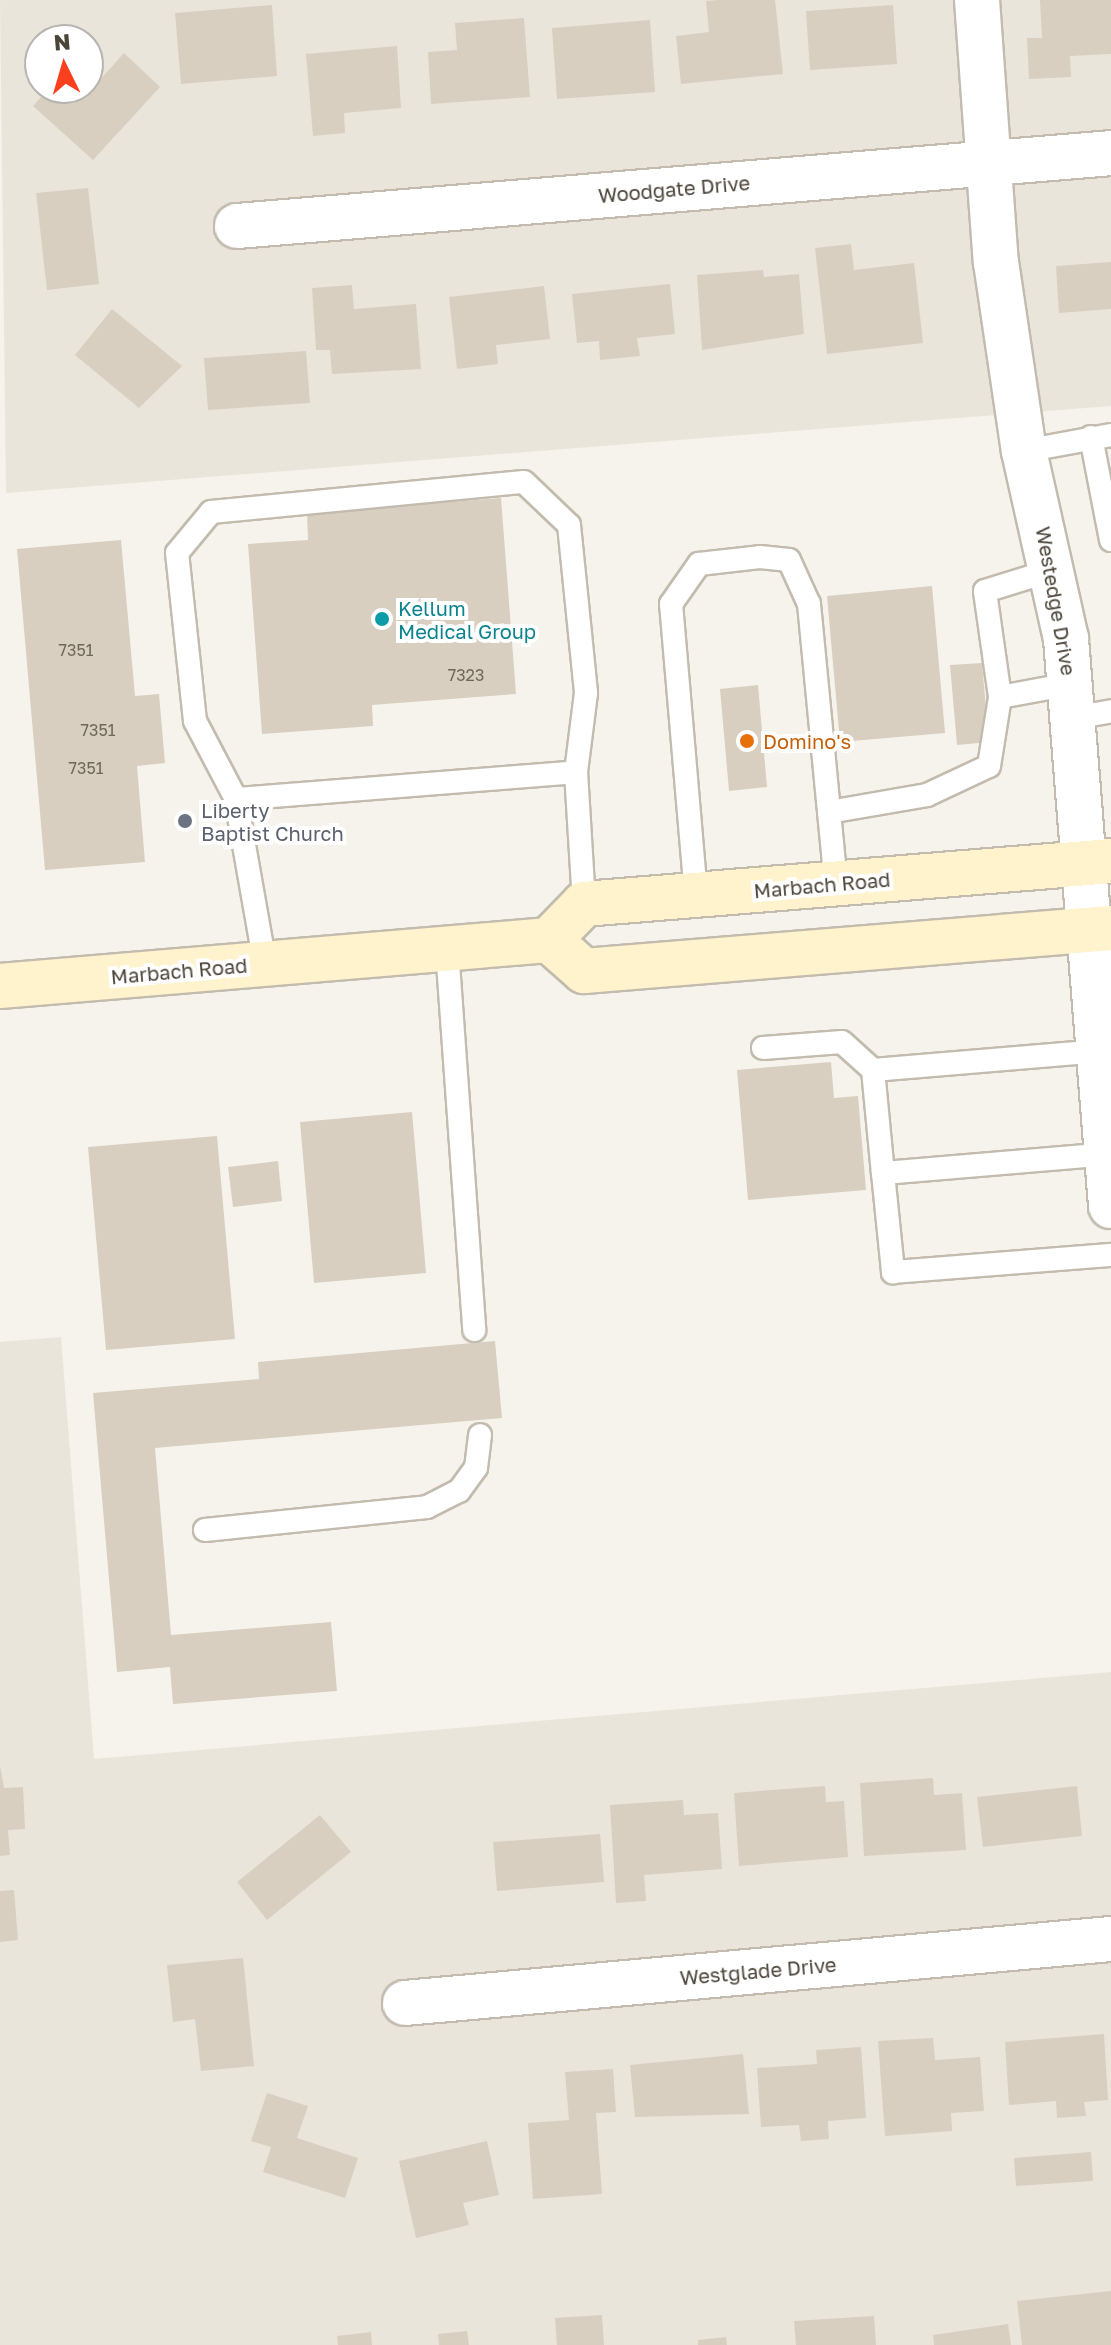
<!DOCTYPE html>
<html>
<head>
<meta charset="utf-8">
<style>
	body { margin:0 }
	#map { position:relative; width:1111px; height:2345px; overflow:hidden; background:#f6f3ec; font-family:"Golos Text",sans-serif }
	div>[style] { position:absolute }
	.residential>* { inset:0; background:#eae5da }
	.building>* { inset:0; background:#d8cfc1 }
	.roads { filter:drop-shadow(2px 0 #c2bbae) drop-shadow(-2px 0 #c2bbae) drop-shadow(0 2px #c2bbae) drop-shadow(0 -2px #c2bbae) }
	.service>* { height:22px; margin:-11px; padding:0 11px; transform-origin:11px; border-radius:11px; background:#fff }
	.minor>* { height:44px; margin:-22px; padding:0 22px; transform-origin:22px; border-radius:22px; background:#fff }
	.secondary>* { height:44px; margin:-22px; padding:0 22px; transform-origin:22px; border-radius:22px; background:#fff3cd }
	.dots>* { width:22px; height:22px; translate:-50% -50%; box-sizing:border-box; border:4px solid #fff; border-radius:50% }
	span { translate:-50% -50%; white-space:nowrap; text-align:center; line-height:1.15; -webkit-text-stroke:8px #fff; paint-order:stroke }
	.number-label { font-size:16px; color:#6e675b }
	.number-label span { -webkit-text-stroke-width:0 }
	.street-label { font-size:20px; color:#4b4439 }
	.culture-label { font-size:20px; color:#0d838f }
	.left { translate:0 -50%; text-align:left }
	.food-label { font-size:20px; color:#c56008 }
	.worship-label { font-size:20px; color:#5b616d }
	.north { position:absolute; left:24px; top:24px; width:80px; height:80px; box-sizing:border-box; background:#fff; border:2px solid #b7b4b0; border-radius:50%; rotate:355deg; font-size:22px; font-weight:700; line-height:32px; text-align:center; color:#4b4439 }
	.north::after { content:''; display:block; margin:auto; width:28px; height:36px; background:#fc3f1d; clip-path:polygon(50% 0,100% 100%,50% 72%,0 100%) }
</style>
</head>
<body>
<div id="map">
	<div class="residential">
		<i style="clip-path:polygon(evenodd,0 0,1111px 0,1111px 406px,6px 493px,0 0,40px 40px,88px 40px,88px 88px,40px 88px,40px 40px)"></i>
		<i style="clip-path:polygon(61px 1337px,94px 1759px,1111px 1672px,1111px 2345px,0 2345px,0 1342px)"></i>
	</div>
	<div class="building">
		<i style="clip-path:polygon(718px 0,775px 0,783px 74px,681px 84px,676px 36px,709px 32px,706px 1px)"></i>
		<i style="clip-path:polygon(1040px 0,1111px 0,1111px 54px,1070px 56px,1071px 77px,1029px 79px,1027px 38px,1042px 38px)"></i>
		<i style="clip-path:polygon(272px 5px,277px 76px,181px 84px,175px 13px)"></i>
		<i style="clip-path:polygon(893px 5px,897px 64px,810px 70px,806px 11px)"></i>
		<i style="clip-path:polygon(524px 18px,530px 97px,431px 104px,428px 52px,457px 50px,455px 23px)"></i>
		<i style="clip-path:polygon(650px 20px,655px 92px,557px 99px,552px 28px)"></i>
		<i style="clip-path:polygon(397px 46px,401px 108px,344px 113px,345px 133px,313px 136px,306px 54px)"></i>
		<i style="clip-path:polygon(124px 53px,160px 87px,93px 160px,33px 106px,49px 88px,88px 88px,88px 71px,99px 81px)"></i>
		<i style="clip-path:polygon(88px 188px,99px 284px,47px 290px,36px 193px)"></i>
		<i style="clip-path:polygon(851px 244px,854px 270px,914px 263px,923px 343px,827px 354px,815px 248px)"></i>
		<i style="clip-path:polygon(1111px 262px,1111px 309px,1059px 313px,1056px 266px)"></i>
		<i style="clip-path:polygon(763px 270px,764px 277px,799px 274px,804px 334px,702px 350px,697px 275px)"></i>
		<i style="clip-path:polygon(670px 284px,675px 334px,637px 338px,640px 356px,600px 360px,599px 341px,577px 343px,572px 294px)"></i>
		<i style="clip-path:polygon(352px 285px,354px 309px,416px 304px,421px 369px,332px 374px,330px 350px,316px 350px,312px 288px)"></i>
		<i style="clip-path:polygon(544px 286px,550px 339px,496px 345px,498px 364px,457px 369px,449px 297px)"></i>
		<i style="clip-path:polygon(112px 309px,182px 366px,139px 408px,75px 355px)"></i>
		<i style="clip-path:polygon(306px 351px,310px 403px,208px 410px,204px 358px)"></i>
		<i style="clip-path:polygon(501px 498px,516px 694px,372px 705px,373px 726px,262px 734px,248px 544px,308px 540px,307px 513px)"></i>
		<i style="clip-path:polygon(121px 540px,135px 696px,159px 694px,165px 763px,137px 766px,145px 862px,45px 870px,17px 549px)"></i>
		<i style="clip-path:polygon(932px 586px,945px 733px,840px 742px,827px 596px)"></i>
		<i style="clip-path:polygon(982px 663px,989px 742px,957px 745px,950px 665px)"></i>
		<i style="clip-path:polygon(758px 685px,767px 787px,729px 791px,720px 689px)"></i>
		<i style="clip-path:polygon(831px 1062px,834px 1098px,858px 1096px,866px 1190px,748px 1200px,737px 1070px)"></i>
		<i style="clip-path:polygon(412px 1112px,426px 1273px,314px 1283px,300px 1122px)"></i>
		<i style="clip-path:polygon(217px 1136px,235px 1339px,106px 1350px,88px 1147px)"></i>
		<i style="clip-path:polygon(278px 1161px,282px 1201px,233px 1207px,228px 1167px)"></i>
		<i style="clip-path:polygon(495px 1341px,502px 1418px,155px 1448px,171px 1635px,331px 1622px,337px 1691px,173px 1704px,170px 1667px,117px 1672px,93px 1393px,259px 1379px,258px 1362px)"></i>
		<i style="clip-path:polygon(0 1766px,4px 1788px,23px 1787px,25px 1829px,8px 1830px,10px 1855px,0 1856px)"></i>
		<i style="clip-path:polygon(933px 1778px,934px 1795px,962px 1793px,966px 1850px,864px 1856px,860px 1783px)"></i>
		<i style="clip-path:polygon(825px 1786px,826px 1802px,844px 1801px,848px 1857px,739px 1866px,734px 1793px)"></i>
		<i style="clip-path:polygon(1077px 1786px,1082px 1836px,983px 1847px,977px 1797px)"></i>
		<i style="clip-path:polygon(683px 1800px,684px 1815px,718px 1813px,722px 1869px,644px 1875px,646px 1901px,616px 1903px,610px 1805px)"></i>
		<i style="clip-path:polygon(320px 1815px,351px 1852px,267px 1920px,237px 1882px)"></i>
		<i style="clip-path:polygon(600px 1834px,604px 1882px,497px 1891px,493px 1842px)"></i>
		<i style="clip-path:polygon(14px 1890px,18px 1940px,0 1942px,0 1891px)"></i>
		<i style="clip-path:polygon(243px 1958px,254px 2066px,201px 2071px,195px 2019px,173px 2022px,167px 1965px)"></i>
		<i style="clip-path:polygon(1104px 2034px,1108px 2100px,1084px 2102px,1086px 2116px,1057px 2118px,1056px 2101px,1009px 2105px,1005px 2042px)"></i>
		<i style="clip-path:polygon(933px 2038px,935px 2060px,980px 2057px,984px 2111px,951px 2113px,952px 2131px,885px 2136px,878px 2041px)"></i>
		<i style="clip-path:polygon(861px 2047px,866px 2118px,828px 2121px,829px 2139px,801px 2141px,799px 2125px,761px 2127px,757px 2068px,817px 2064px,816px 2050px)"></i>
		<i style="clip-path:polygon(743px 2054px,749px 2114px,635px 2117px,630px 2065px)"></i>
		<i style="clip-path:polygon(613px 2069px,616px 2112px,596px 2113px,602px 2194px,533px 2199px,528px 2123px,569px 2120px,565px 2072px)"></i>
		<i style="clip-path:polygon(267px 2093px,308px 2106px,297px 2138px,358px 2158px,345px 2198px,263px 2172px,271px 2147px,251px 2141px)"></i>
		<i style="clip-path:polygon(487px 2141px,499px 2195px,463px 2203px,469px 2225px,416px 2238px,399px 2161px)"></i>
		<i style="clip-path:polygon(1091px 2152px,1093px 2181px,1016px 2186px,1014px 2158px)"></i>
		<i style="clip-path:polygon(1111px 2291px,1111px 2345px,1022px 2345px,1017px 2301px)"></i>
		<i style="clip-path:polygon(602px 2315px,604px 2345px,557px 2345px,555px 2318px)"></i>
		<i style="clip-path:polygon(874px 2316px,876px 2345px,796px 2345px,794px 2321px)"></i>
		<i style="clip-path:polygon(1008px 2324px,1011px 2345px,934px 2345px,933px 2335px)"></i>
		<i style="clip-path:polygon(467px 2331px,469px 2345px,439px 2345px,438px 2334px)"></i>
		<i style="clip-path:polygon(371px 2332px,372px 2345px,338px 2345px,337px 2336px)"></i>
		<i style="clip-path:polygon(726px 2337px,727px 2345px,698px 2345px,698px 2340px)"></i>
	</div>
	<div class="roads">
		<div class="service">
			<i style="left:1091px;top:437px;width:105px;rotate:79deg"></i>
			<i style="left:1024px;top:451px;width:88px;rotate:-10.4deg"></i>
			<i style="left:1000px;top:697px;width:107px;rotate:-98.1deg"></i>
			<i style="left:985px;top:591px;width:71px;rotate:-17.2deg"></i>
			<i style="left:1073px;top:718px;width:39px;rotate:-10deg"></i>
			<i style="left:236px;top:799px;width:341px;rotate:-4.5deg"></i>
			<i style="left:829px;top:812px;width:99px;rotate:-9.8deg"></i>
			<i style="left:927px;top:795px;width:68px;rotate:-25.1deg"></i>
			<i style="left:989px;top:766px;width:70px;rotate:-80.9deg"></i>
			<i style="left:1000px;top:697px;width:71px;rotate:-10.5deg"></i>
			<i style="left:696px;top:895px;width:292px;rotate:-94.9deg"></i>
			<i style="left:671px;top:604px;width:49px;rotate:-55deg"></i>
			<i style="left:699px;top:564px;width:61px;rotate:-6.5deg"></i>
			<i style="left:760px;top:557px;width:29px;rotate:6deg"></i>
			<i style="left:789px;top:560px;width:48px;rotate:65.6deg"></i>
			<i style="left:809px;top:604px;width:281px;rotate:84.5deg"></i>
			<i style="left:447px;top:949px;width:382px;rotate:85.9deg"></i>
			<i style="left:265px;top:964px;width:168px;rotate:-100deg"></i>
			<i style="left:236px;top:799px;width:88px;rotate:-117.7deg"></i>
			<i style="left:195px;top:721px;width:169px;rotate:-96.1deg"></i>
			<i style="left:177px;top:553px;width:53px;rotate:-50.3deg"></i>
			<i style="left:211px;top:512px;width:314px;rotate:-5.5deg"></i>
			<i style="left:524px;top:482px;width:62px;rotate:43.7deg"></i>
			<i style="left:569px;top:525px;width:169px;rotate:84.2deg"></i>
			<i style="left:586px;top:693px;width:80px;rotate:97.2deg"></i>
			<i style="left:576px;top:772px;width:132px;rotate:86.5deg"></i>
			<i style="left:763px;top:1048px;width:79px;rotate:-4.3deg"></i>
			<i style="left:842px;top:1042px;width:42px;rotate:42.1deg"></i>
			<i style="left:873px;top:1070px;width:228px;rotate:-4.8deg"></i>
			<i style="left:873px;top:1070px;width:103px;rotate:84.5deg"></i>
			<i style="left:883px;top:1173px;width:225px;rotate:-4.8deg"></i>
			<i style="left:883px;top:1173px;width:100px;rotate:84.2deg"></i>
			<i style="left:893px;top:1272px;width:219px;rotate:-4.5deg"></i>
			<i style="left:205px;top:1530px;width:223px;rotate:-5.9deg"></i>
			<i style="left:427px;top:1507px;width:36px;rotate:-27deg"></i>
			<i style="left:459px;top:1491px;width:29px;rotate:-54deg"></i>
			<i style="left:476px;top:1468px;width:33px;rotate:-83deg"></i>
		</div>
		<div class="minor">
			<i style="left:977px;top:0;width:263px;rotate:85.9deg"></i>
			<i style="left:996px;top:262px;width:191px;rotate:81.6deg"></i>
			<i style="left:1024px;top:451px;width:193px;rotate:77.4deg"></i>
			<i style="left:1066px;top:639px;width:569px;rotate:85.46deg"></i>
			<i style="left:237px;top:226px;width:877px;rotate:-4.77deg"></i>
			<i style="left:405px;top:2003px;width:709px;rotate:-5.18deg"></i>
		</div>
		<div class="secondary">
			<i style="left:549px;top:940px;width:47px;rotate:41.5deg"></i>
			<i style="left:584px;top:971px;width:529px;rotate:-4.66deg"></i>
			<i style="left:0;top:986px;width:551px;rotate:-4.79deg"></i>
			<i style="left:549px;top:940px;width:50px;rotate:-45.8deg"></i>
			<i style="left:584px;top:904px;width:529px;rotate:-4.66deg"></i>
		</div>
	</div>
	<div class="dots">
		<i style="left:382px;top:619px;background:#0f9aa8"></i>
		<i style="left:747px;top:741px;background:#e8710a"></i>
		<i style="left:185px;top:821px;background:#6b7280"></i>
	</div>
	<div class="number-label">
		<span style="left:76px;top:650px">7351</span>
		<span style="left:466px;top:675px">7323</span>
		<span style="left:98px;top:730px">7351</span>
		<span style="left:86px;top:768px">7351</span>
	</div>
	<div class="street-label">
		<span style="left:674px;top:189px;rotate:-5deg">Woodgate Drive</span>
		<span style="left:1056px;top:601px;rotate:80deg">Westedge Drive</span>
		<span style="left:822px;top:885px;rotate:-5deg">Marbach Road</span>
		<span style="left:179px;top:971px;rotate:-5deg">Marbach Road</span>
		<span style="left:758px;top:1971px;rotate:-5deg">Westglade Drive</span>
	</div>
	<div class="culture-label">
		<span class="left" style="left:398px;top:620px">Kellum<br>Medical Group</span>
	</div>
	<div class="food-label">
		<span class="left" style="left:763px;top:741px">Domino's</span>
	</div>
	<div class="worship-label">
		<span class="left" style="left:201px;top:822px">Liberty<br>Baptist Church</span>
	</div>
	<div class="north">N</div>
</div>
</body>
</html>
